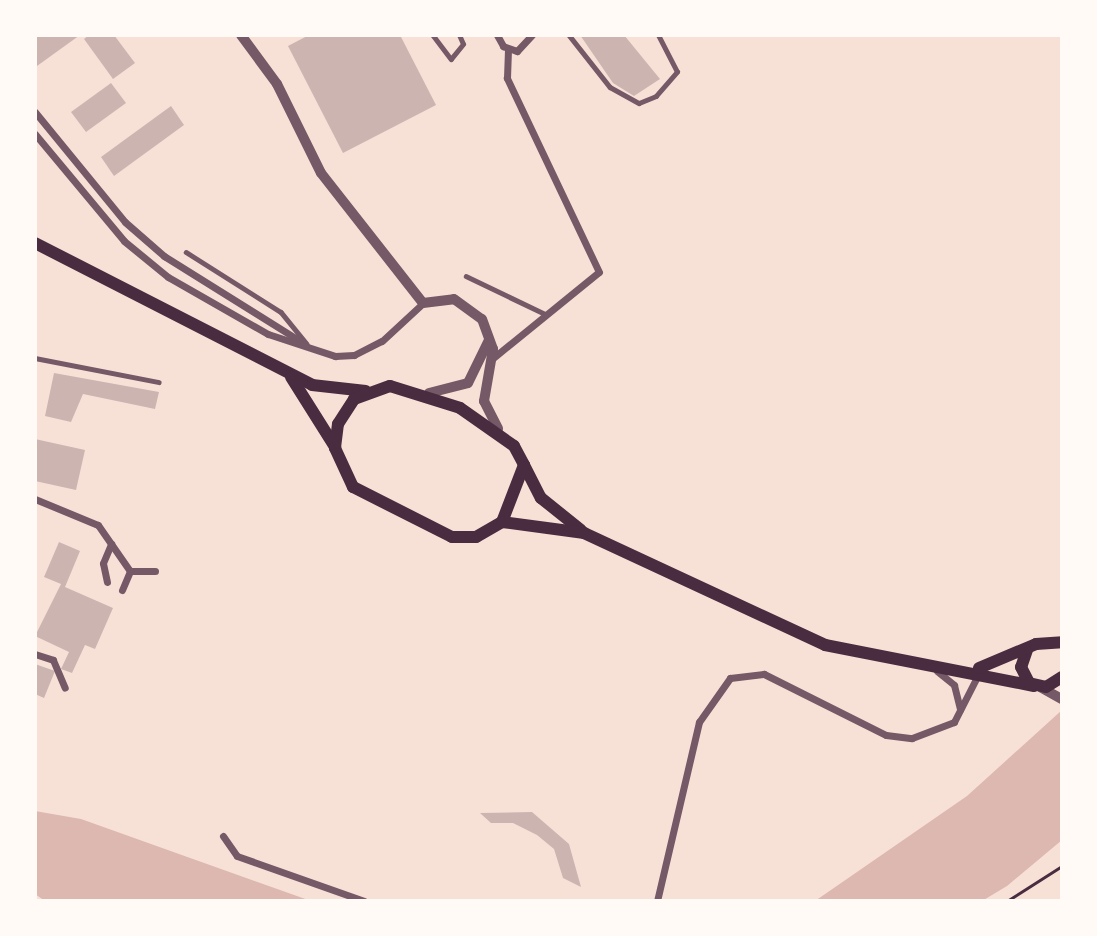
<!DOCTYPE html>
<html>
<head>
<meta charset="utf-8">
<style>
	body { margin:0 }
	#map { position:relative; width:1097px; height:936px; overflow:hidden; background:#f7e1d7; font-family:"Space Grotesk",sans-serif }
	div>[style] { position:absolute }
	.water>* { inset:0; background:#dcb8b0 }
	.building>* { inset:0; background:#ccb4b1 }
	.path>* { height:2.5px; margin:-1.25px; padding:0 1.25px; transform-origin:1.25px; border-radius:1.25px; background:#4a2c40 }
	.service>* { height:4.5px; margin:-2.25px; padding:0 2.25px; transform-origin:2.25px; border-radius:2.25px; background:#755966 }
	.minor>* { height:7px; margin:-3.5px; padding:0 3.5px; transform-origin:3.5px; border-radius:3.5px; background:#755966 }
	.tertiary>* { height:10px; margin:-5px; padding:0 5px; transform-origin:5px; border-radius:5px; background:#755966 }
	.secondary>* { height:12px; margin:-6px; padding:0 6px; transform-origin:6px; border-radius:6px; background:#4a2c40 }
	span { translate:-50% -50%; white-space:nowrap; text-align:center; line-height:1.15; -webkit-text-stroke:5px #fffaf5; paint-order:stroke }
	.frame { position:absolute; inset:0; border:37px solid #fffaf5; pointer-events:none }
</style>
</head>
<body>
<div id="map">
	<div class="water">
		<i style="clip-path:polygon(1062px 710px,1062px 840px,1007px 886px,982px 901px,815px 901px,967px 796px)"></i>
		<i style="clip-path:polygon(35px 811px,81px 819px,311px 901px,45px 901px,35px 894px)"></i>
	</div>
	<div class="building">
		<i style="clip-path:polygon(37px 35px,80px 35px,37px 66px)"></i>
		<i style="clip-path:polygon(89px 35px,114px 35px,135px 63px,113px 79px,84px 39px)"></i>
		<i style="clip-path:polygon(309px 35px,400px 35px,436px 105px,343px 153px,288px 46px)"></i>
		<i style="clip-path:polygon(580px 35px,624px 35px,660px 79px,634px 96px,613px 83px)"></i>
		<i style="clip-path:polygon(111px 83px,126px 103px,86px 132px,71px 112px)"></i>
		<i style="clip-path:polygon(171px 106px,184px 125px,114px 176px,101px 157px)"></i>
		<i style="clip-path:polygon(54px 373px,159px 392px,155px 409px,83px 394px,71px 422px,45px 416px)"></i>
		<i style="clip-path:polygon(35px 439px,85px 450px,76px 490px,35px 481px)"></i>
		<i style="clip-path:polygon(59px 542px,80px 551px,65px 587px,113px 608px,95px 649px,85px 645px,72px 673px,61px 669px,69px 652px,35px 636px,61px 584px,44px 577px)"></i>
		<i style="clip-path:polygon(35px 664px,55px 671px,44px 698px,35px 694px)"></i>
		<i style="clip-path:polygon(532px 812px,569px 844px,581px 887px,563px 878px,554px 849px,537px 835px,513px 823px,491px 823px,480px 813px)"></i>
	</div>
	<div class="path">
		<i style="left:1007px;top:901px;width:65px;rotate:-32.5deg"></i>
	</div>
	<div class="service">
		<i style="left:433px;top:35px;width:30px;rotate:53deg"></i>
		<i style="left:451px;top:59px;width:19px;rotate:-51deg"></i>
		<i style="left:463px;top:44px;width:10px;rotate:-114deg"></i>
		<i style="left:569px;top:35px;width:66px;rotate:51.7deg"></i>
		<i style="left:610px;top:87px;width:33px;rotate:29deg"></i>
		<i style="left:639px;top:103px;width:18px;rotate:-22deg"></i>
		<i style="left:656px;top:96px;width:32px;rotate:-49deg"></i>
		<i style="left:677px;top:72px;width:42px;rotate:-117.2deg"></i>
		<i style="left:186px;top:252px;width:112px;rotate:32.3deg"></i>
		<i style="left:281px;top:312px;width:41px;rotate:50.9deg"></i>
		<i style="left:466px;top:276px;width:88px;rotate:25.7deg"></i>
		<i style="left:35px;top:358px;width:126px;rotate:11deg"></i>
	</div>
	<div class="minor">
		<i style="left:497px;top:35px;width:13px;rotate:61deg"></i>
		<i style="left:503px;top:46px;width:15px;rotate:20deg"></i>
		<i style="left:517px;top:51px;width:22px;rotate:-47deg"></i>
		<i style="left:35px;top:112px;width:142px;rotate:50.7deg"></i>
		<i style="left:125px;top:222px;width:52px;rotate:41.1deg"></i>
		<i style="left:164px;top:256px;width:164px;rotate:32deg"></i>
		<i style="left:35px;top:134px;width:139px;rotate:50.2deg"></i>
		<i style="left:124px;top:241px;width:57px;rotate:39.3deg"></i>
		<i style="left:168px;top:277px;width:115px;rotate:29.7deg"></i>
		<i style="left:268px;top:334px;width:71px;rotate:18.2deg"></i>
		<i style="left:335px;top:356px;width:19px;rotate:-3deg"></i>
		<i style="left:354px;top:355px;width:31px;rotate:-27deg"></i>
		<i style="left:382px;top:341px;width:56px;rotate:-42.8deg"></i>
		<i style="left:493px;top:358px;width:136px;rotate:-39.1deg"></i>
		<i style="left:599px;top:272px;width:215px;rotate:-115.4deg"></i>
		<i style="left:507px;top:78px;width:28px;rotate:-88deg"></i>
		<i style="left:35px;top:499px;width:68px;rotate:22.4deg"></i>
		<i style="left:98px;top:525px;width:56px;rotate:55.2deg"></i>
		<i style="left:130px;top:571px;width:25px"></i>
		<i style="left:107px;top:582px;width:19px;rotate:-102deg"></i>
		<i style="left:103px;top:563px;width:21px;rotate:-67deg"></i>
		<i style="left:122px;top:590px;width:21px;rotate:-67deg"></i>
		<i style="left:35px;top:654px;width:19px;rotate:18deg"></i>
		<i style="left:53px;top:660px;width:30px;rotate:67deg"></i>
		<i style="left:937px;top:671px;width:22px;rotate:39deg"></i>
		<i style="left:954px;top:685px;width:25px;rotate:76deg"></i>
		<i style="left:223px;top:836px;width:24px;rotate:55deg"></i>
		<i style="left:237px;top:856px;width:135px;rotate:19.5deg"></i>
		<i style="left:657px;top:901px;width:184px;rotate:-76.8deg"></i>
		<i style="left:699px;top:722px;width:54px;rotate:-54.8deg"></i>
		<i style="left:730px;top:678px;width:34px;rotate:-7deg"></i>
		<i style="left:764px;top:674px;width:136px;rotate:26.6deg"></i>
		<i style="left:886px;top:735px;width:26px;rotate:7deg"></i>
		<i style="left:912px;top:738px;width:45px;rotate:-20.9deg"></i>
		<i style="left:954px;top:722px;width:55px;rotate:-63deg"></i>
	</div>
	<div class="tertiary">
		<i style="left:241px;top:35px;width:61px;rotate:53.7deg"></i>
		<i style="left:277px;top:84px;width:99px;rotate:63.7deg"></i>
		<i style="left:321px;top:173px;width:165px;rotate:51.9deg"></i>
		<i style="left:423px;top:303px;width:31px;rotate:-7deg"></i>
		<i style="left:454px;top:299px;width:34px;rotate:36deg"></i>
		<i style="left:482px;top:319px;width:32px;rotate:70deg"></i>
		<i style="left:493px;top:349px;width:53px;rotate:99.8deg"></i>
		<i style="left:484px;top:401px;width:31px;rotate:63deg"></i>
		<i style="left:429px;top:393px;width:40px;rotate:-14.4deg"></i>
		<i style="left:468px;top:383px;width:48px;rotate:-64deg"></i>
		<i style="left:1040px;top:687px;width:25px;rotate:29deg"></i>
	</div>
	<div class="secondary">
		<i style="left:35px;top:243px;width:311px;rotate:27.1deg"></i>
		<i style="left:312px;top:385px;width:54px;rotate:6.3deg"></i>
		<i style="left:291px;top:377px;width:83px;rotate:57.8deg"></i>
		<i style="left:390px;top:386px;width:73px;rotate:17.4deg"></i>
		<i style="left:460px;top:408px;width:66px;rotate:35.1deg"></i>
		<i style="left:514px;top:446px;width:21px;rotate:62deg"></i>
		<i style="left:524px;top:465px;width:61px;rotate:111.1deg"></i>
		<i style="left:502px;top:522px;width:30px;rotate:150deg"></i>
		<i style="left:476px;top:537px;width:24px;rotate:180deg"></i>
		<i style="left:452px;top:537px;width:111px;rotate:-153.2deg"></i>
		<i style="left:353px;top:487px;width:43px;rotate:-114.8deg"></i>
		<i style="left:335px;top:448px;width:24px;rotate:-83deg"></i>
		<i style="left:338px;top:424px;width:30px;rotate:-57deg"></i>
		<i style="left:354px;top:399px;width:38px;rotate:-20deg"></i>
		<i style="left:524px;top:465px;width:37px;rotate:63deg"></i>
		<i style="left:541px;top:498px;width:51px;rotate:38.7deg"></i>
		<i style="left:502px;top:522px;width:83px;rotate:7.6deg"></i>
		<i style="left:584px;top:533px;width:266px;rotate:24.9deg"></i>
		<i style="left:825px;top:645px;width:213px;rotate:11.1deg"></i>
		<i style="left:1027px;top:650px;width:18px;rotate:109deg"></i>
		<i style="left:1021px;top:667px;width:18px;rotate:63deg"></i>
		<i style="left:1029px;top:683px;width:17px;rotate:13deg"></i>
		<i style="left:1046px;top:687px;width:19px;rotate:-32deg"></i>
		<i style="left:979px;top:668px;width:62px;rotate:-22.8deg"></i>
		<i style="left:1036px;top:644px;width:26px;rotate:-4deg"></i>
	</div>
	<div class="frame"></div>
</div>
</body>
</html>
